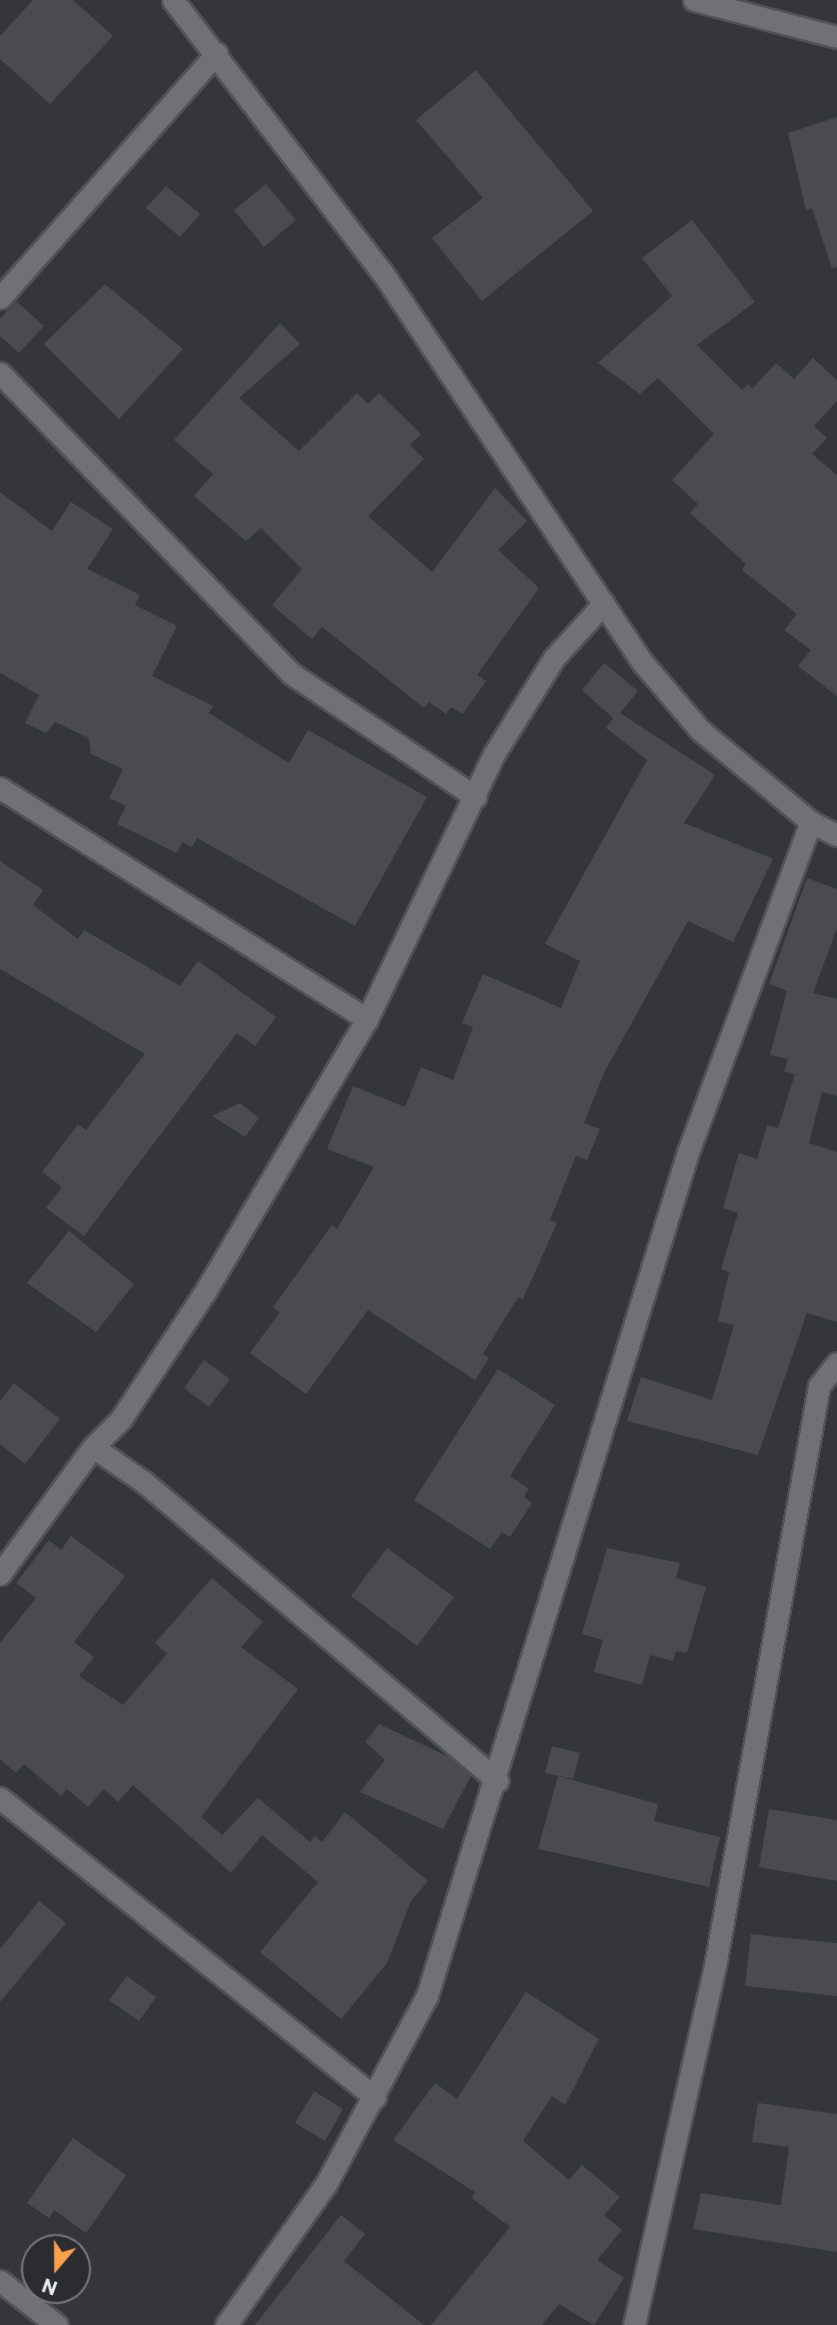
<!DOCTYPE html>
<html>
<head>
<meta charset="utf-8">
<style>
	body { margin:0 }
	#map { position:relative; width:837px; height:2325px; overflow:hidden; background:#34363a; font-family:Commissioner,sans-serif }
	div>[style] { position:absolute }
	.building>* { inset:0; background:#4b4b4f }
	.roads { filter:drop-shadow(2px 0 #515256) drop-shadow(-2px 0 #515256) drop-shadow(0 2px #515256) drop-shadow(0 -2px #515256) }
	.street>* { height:21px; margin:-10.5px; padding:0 10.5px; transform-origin:10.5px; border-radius:10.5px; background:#6f7175 }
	span { translate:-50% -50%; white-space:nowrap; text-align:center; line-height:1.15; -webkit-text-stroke:7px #2a2c2f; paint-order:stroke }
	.north { position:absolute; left:21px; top:2234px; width:70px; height:70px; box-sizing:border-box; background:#2a2c2f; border:2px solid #76787b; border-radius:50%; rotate:200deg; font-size:19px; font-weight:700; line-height:28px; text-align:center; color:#e8eaec }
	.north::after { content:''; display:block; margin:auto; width:24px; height:32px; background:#f8a14a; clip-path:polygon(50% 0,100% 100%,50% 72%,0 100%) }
</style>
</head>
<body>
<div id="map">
	<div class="building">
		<i style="clip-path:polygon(33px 0,73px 0,113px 36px,50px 104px,0 59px,0 36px)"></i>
		<i style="clip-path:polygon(476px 70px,593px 211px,482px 301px,432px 238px,483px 198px,416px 120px)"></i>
		<i style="clip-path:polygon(837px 117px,837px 267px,832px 268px,812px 208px,806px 210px,788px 133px)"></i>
		<i style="clip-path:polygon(266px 184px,296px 220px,264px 247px,234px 210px)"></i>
		<i style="clip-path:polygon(166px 186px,200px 214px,180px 237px,146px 208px)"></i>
		<i style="clip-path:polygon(692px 220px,755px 302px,697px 345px,742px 390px,748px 384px,752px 389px,776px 363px,794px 379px,813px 358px,837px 380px,837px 401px,814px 426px,827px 438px,812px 454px,837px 475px,837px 696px,798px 666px,811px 650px,784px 630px,797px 614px,742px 570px,746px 564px,690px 513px,698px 504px,672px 480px,714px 434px,658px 378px,640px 394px,598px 363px,672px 296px,642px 258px)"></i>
		<i style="clip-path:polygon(105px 284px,183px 349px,119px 419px,44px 344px)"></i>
		<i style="clip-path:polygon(16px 301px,44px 326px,19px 353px,0 336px,0 319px)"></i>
		<i style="clip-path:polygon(280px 323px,300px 344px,239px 398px,299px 451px,357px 393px,368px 404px,379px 393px,421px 434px,410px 445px,424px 459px,368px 516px,432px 572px,495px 488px,527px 521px,498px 550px,539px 588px,477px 675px,486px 681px,463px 714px,451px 707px,446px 714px,429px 702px,424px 708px,322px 627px,312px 639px,272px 605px,302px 569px,261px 528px,246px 541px,194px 496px,213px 474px,174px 440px)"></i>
		<i style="clip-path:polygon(0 492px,52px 531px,71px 502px,113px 529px,87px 569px,140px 595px,135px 605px,177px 626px,152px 676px,213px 706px,209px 713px,289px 763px,308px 730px,427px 797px,355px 926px,197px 838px,192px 847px,182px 842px,177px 853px,117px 824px,126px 806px,109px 798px,123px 769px,91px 754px,89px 738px,55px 722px,46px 733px,25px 723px,39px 695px,0 673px)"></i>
		<i style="clip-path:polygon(604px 663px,638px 691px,620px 713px,715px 775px,684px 823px,773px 859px,733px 942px,688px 921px,604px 1073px,584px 1123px,600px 1129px,587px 1160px,576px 1156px,550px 1220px,557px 1223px,523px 1299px,518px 1297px,483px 1354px,489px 1358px,475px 1380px,368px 1310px,306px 1394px,250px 1353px,280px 1312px,273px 1307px,332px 1225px,337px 1229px,374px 1167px,327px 1149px,353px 1086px,405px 1107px,421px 1067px,453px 1080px,473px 1027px,462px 1023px,483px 974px,561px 1008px,580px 961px,545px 944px,647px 760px,606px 728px,613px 718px,582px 690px)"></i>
		<i style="clip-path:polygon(0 861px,43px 890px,33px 905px,78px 939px,84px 930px,180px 986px,198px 961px,276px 1017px,255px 1046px,237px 1033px,84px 1236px,46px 1208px,62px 1187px,42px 1172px,78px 1124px,86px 1130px,145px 1054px,0 969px)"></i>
		<i style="clip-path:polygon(807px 878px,837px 889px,837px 928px,813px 993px,837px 999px,837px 1096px,822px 1092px,809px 1143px,837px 1152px,837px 1322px,807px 1313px,758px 1455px,627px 1421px,641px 1377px,712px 1400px,734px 1325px,718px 1321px,729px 1272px,721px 1269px,738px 1213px,723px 1208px,739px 1153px,757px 1159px,767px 1125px,778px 1128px,795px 1074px,784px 1071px,788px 1059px,770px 1055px,787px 991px,769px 984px)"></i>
		<i style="clip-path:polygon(240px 1103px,259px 1118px,245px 1137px,212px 1116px)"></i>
		<i style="clip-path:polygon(69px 1231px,134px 1284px,96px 1332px,27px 1283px)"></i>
		<i style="clip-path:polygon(204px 1360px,230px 1379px,209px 1407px,184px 1388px)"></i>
		<i style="clip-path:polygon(498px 1369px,555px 1405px,510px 1476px,529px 1489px,524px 1497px,532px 1503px,510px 1537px,502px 1532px,490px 1549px,414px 1500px)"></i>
		<i style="clip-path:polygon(14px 1383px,60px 1419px,25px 1464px,0 1444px,0 1401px)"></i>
		<i style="clip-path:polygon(71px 1536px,125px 1576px,74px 1642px,94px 1657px,79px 1676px,123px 1705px,167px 1654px,155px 1643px,212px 1578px,263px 1622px,241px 1647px,298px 1689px,201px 1817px,222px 1835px,258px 1798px,310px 1842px,315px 1836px,322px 1842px,345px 1812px,428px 1881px,411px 1901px,387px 1963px,341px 2019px,260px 1952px,318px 1882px,262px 1835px,231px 1873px,133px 1785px,118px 1802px,104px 1789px,88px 1807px,67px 1789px,61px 1796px,24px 1764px,16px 1773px,0 1759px,0 1643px,36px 1598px,16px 1583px,49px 1540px,61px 1550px)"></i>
		<i style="clip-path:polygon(387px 1548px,454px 1597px,417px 1646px,351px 1596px)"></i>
		<i style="clip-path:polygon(607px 1548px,680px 1563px,676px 1578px,706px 1587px,687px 1653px,676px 1651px,673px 1661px,650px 1655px,642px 1685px,594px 1672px,603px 1640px,582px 1634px)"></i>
		<i style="clip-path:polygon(379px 1724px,449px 1757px,471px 1776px,443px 1829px,360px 1792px,385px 1760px,365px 1742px)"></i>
		<i style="clip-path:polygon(552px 1746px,580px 1753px,573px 1779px,545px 1773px)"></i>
		<i style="clip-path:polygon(558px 1776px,658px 1804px,654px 1821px,720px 1837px,709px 1887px,538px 1849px)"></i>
		<i style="clip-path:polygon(769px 1809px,837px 1820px,837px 1881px,759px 1867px)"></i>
		<i style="clip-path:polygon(39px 1901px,66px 1923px,0 2002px,0 1949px)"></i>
		<i style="clip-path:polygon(751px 1934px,837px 1943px,837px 1996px,745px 1986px)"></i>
		<i style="clip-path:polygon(127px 1976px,156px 1997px,139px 2021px,109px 2000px)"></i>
		<i style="clip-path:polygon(526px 1992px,599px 2039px,565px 2105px,552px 2096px,523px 2141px,569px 2180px,582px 2165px,620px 2197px,604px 2215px,622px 2230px,597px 2260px,624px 2278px,594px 2325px,559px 2304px,542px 2325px,431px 2325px,510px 2227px,472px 2198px,475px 2192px,393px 2140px,435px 2083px,457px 2099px)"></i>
		<i style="clip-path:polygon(314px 2091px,343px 2109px,325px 2141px,295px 2123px)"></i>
		<i style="clip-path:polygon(758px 2103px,837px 2114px,837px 2252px,693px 2229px,701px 2193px,781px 2205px,789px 2147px,752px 2142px)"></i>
		<i style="clip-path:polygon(73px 2138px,126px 2175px,86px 2233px,54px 2210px,49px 2218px,27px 2203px)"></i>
		<i style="clip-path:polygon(341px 2215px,365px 2234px,344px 2261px,424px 2325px,255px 2325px)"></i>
	</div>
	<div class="roads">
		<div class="street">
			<i style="left:173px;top:0;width:343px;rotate:52.5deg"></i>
			<i style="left:382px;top:272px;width:470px;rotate:56.3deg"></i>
			<i style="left:643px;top:663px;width:88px;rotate:49.6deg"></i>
			<i style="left:700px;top:730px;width:144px;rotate:39.7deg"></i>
			<i style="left:811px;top:822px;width:29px;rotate:27deg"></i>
			<i style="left:694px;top:0;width:148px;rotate:14.5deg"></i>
			<i style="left:0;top:298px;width:327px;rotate:-48.5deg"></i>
			<i style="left:0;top:373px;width:419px;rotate:45.9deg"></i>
			<i style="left:292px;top:674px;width:221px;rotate:33.8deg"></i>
			<i style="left:0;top:788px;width:434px;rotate:32.2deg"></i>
			<i style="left:93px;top:1447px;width:62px;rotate:34.5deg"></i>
			<i style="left:144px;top:1482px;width:463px;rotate:40.2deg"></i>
			<i style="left:0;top:1574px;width:157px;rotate:-53.8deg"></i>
			<i style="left:93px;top:1447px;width:40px;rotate:-45deg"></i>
			<i style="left:121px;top:1419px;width:154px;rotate:-56.6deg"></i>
			<i style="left:206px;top:1290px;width:315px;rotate:-59.3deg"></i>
			<i style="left:367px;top:1019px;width:294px;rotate:-64.4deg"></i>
			<i style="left:494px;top:754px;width:113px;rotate:-58deg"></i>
			<i style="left:554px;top:658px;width:74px;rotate:-47.7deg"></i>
			<i style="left:0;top:1798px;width:480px;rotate:38.6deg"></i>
			<i style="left:0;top:2281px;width:72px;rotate:37.7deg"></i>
			<i style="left:226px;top:2325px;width:173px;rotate:-54.7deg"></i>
			<i style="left:326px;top:2184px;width:213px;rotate:-61.8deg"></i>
			<i style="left:427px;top:1996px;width:883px;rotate:-72.82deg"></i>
			<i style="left:688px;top:1152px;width:352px;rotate:-69.6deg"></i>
			<i style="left:634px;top:2325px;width:374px;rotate:-77.3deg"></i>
			<i style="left:716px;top:1960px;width:583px;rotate:-79.83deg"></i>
			<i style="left:819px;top:1386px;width:29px;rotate:-52deg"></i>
		</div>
	</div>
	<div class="north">N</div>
</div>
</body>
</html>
